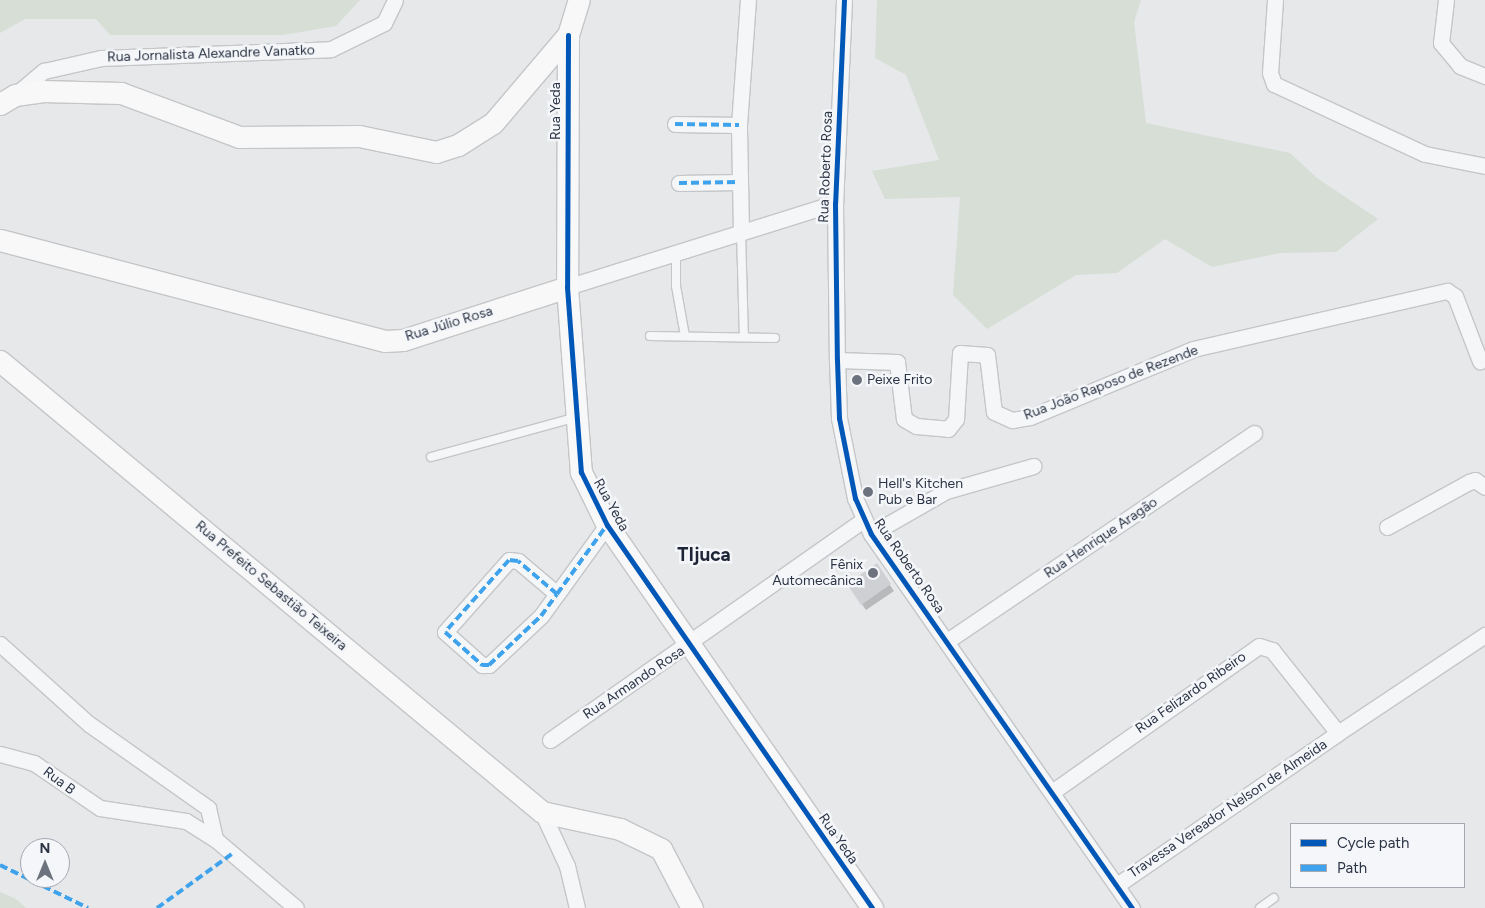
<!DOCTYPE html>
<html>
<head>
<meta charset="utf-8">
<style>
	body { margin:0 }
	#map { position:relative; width:1485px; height:908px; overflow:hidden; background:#e6e8ea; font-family:Figtree,sans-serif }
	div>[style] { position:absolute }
	.green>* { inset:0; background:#d6ded6 }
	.shadow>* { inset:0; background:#0003 }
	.building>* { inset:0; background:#ced0d3 }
	.roads { filter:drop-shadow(1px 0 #c4c6c8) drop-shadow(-1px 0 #c4c6c8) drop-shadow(0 1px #c4c6c8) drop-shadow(0 -1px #c4c6c8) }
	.lane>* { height:8px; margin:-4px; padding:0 4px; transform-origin:4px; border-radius:4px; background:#f5f6f7 }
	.street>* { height:15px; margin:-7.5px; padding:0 7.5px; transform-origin:7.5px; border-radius:7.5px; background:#f5f6f7 }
	.secondary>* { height:21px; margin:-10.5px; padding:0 10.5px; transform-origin:10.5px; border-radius:10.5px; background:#f8f8f8 }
	.quiet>* { height:4px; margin-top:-2px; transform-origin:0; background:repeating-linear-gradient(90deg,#3ea3ec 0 8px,transparent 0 12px) }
	.cycleway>* { height:5px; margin:-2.5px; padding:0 2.5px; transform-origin:2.5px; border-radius:2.5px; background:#0057b8 }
	.dots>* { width:14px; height:14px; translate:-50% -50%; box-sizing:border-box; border:2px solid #f4f6f9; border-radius:50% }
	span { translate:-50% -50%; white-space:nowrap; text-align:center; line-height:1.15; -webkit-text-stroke:5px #f4f6f9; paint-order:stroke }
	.street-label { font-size:14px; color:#2b3445 }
	.poi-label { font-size:14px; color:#2b3445 }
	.left { translate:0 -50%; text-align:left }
	.right { translate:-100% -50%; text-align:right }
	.district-label { font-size:19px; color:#1d2536; font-weight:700 }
	.legend { position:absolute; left:1290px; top:823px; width:175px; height:65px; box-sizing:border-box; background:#f4f6f9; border:1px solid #a4a8b1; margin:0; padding:6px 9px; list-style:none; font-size:15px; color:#2b3445 }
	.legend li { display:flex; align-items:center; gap:10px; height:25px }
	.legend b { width:25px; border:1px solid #a4a8b1 }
	.north { position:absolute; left:20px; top:838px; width:50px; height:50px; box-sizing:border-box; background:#f4f6f9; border:1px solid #a4a8b1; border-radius:50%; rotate:0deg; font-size:14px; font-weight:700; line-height:20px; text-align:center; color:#2b3445 }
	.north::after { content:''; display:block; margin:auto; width:18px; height:22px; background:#6c737f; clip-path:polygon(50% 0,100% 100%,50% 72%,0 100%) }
</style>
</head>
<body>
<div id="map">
	<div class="green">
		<i style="clip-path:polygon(0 0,360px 0,336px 26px,283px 35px,110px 35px,96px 19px,25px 19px,0 33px)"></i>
		<i style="clip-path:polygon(877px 0,1141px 0,1134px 22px,1146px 123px,1290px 153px,1317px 178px,1378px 219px,1336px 252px,1280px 253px,1212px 267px,1165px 239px,1117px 273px,1076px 275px,987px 329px,953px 295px,960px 197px,885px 199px,872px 171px,939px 160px,906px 75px,875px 58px)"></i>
		<i style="clip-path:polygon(0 892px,16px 899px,26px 908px,0 908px)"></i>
	</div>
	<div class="shadow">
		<i style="clip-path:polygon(876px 565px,894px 591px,866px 610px,852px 590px)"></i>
	</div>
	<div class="building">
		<i style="clip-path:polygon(877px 563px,891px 584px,861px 605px,847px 584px)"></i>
	</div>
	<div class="roads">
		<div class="lane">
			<i style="left:741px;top:232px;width:105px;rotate:88.4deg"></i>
			<i style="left:676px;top:252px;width:34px;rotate:90deg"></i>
			<i style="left:676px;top:286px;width:51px;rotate:79.8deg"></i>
			<i style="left:650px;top:336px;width:125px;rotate:0.9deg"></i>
			<i style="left:431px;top:457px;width:148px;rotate:-15.3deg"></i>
			<i style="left:1260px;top:908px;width:17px;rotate:-36deg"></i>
		</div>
		<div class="street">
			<i style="left:844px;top:0;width:203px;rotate:92.5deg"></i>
			<i style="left:835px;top:203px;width:157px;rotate:89.3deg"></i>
			<i style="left:837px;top:360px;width:58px;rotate:88deg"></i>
			<i style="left:839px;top:418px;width:82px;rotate:78.7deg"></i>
			<i style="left:855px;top:498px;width:39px;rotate:66deg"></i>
			<i style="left:871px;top:534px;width:456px;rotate:55.1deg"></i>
			<i style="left:1275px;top:0;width:73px;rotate:93.9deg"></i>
			<i style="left:1270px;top:73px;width:12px;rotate:70deg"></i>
			<i style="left:1274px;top:84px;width:166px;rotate:24.9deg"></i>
			<i style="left:1425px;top:154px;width:61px;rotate:11.3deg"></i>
			<i style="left:1446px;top:0;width:43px;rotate:96.6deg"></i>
			<i style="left:1441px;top:43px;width:30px;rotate:50deg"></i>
			<i style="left:1460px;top:66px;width:27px;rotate:22deg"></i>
			<i style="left:15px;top:95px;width:38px;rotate:-40deg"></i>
			<i style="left:44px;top:71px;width:58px;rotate:-12.8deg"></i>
			<i style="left:101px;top:58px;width:230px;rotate:-2.2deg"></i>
			<i style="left:331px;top:49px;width:59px;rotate:-26.1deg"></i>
			<i style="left:384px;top:23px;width:25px;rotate:-64deg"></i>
			<i style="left:675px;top:124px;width:64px;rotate:0.9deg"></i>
			<i style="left:679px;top:183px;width:60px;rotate:-1deg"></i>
			<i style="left:741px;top:232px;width:107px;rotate:-91.1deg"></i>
			<i style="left:739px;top:125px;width:125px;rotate:-85.9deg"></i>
			<i style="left:567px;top:287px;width:281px;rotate:-17.4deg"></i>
			<i style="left:837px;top:360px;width:60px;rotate:1.9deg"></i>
			<i style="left:897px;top:362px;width:57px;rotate:83deg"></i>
			<i style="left:904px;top:419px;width:14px;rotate:30deg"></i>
			<i style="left:916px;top:426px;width:32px;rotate:5deg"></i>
			<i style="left:948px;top:429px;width:13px;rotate:-51deg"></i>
			<i style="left:956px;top:419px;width:66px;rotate:-86.5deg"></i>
			<i style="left:960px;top:353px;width:27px;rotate:4deg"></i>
			<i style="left:987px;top:355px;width:57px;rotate:83deg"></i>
			<i style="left:994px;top:412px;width:20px;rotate:24deg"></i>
			<i style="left:1012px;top:420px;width:18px;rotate:-9deg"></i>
			<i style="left:1030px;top:417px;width:177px;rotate:-22.6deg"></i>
			<i style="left:1193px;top:349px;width:261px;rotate:-12.9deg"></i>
			<i style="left:1447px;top:291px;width:9px;rotate:32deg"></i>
			<i style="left:1455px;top:296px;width:70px;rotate:69deg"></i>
			<i style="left:1387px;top:527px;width:94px;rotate:-28.8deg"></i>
			<i style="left:1469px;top:482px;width:6px;rotate:-18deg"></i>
			<i style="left:1475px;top:480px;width:12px;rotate:35deg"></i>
			<i style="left:871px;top:534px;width:86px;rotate:-29.8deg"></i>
			<i style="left:946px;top:491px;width:91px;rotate:-16deg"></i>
			<i style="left:557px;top:594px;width:51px;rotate:-139.8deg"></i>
			<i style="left:518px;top:561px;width:9px;rotate:-174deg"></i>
			<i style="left:509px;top:560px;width:96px;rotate:131.6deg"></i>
			<i style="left:445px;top:632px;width:50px;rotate:41.7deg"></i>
			<i style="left:482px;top:665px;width:7px"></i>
			<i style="left:489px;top:665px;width:71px;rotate:-43.3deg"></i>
			<i style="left:541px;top:616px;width:27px;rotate:-54deg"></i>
			<i style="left:557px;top:594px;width:85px;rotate:-54.1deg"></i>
			<i style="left:947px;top:641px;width:371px;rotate:-34.1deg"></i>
			<i style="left:0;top:644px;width:120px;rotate:42deg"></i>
			<i style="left:89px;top:724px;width:146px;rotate:35.2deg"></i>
			<i style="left:208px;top:808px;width:32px;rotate:77deg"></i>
			<i style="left:550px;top:740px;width:383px;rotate:-35.1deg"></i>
			<i style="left:0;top:754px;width:35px;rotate:15deg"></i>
			<i style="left:34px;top:763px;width:80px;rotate:34.3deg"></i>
			<i style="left:100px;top:808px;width:87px;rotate:8.6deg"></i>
			<i style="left:186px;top:821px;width:34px;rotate:32deg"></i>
			<i style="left:215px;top:839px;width:106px;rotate:40.4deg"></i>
			<i style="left:1052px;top:792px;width:253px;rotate:-35.2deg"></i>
			<i style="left:1259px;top:646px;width:14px;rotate:17deg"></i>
			<i style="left:1272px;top:650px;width:106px;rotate:51.5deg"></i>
			<i style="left:1338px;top:733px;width:177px;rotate:-33.7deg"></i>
			<i style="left:542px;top:812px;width:60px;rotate:65.2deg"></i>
			<i style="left:567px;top:866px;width:43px;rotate:76.6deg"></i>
			<i style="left:1117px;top:885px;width:268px;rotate:-34.5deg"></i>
		</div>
		<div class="secondary">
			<i style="left:568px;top:35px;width:252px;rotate:90.2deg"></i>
			<i style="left:567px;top:287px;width:186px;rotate:85.7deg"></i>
			<i style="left:581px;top:472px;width:59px;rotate:63.9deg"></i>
			<i style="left:607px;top:525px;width:466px;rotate:55.3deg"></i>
			<i style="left:0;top:104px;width:17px;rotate:-31deg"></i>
			<i style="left:15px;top:95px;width:27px;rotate:-8deg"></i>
			<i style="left:42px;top:91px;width:79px;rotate:1.5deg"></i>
			<i style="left:121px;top:93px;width:126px;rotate:20.4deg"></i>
			<i style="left:239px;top:137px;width:120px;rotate:-0.5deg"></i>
			<i style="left:359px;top:136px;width:79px;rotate:11.7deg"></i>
			<i style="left:436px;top:152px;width:23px;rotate:-18deg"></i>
			<i style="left:458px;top:145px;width:41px;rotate:-32.2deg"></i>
			<i style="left:493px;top:123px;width:116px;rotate:-49.6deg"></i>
			<i style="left:568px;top:35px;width:37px;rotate:-73deg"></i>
			<i style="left:0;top:240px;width:398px;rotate:14.7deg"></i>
			<i style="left:385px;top:341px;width:18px;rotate:-3deg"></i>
			<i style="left:403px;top:340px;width:172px;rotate:-17.9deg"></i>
			<i style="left:0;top:361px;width:705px;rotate:39.76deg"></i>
			<i style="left:542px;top:812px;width:80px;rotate:12.3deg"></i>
			<i style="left:620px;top:829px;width:46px;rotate:26deg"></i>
			<i style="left:661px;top:849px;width:67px;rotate:62.3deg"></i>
		</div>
	</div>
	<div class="quiet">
		<i style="left:675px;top:124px;width:64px;rotate:0.9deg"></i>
		<i style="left:679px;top:183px;width:60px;rotate:-1deg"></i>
		<i style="left:557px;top:594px;width:51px;rotate:-139.8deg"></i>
		<i style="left:518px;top:561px;width:9px;rotate:-174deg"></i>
		<i style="left:509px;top:560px;width:96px;rotate:131.6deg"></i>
		<i style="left:445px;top:632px;width:50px;rotate:41.7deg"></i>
		<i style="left:482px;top:665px;width:7px"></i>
		<i style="left:489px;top:665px;width:71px;rotate:-43.3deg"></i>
		<i style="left:541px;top:616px;width:27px;rotate:-54deg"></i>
		<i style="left:557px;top:594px;width:85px;rotate:-54.1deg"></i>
		<i style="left:0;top:865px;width:98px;rotate:26deg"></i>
		<i style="left:157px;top:908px;width:92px;rotate:-35.8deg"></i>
	</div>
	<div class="cycleway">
		<i style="left:844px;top:0;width:203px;rotate:92.5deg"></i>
		<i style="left:835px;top:203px;width:157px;rotate:89.3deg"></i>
		<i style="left:837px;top:360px;width:58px;rotate:88deg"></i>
		<i style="left:839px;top:418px;width:82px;rotate:78.7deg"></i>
		<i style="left:855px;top:498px;width:39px;rotate:66deg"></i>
		<i style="left:871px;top:534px;width:456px;rotate:55.1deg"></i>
		<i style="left:568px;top:35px;width:252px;rotate:90.2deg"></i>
		<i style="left:567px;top:287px;width:186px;rotate:85.7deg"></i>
		<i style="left:581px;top:472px;width:59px;rotate:63.9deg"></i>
		<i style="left:607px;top:525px;width:466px;rotate:55.3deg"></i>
	</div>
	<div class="dots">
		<i style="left:857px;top:380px;background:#6c737f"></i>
		<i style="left:868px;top:492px;background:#6c737f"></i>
		<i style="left:873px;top:573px;background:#6c737f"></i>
	</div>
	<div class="street-label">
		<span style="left:211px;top:54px;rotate:-2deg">Rua Jornalista Alexandre Vanatko</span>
		<span style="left:556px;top:111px;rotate:-90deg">Rua Yeda</span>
		<span style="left:826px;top:167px;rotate:-88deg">Rua Roberto Rosa</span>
		<span style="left:449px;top:324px;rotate:-17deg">Rua Júlio Rosa</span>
		<span style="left:1111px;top:383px;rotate:-21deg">Rua João Raposo de Rezende</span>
		<span style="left:611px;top:505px;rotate:61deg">Rua Yeda</span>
		<span style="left:1101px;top:538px;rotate:-34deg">Rua Henrique Aragão</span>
		<span style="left:909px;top:566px;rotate:55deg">Rua Roberto Rosa</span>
		<span style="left:271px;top:586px;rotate:40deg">Rua Prefeito Sebastião Teixeira</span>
		<span style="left:634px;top:683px;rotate:-34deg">Rua Armando Rosa</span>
		<span style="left:1191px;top:693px;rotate:-35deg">Rua Felizardo Ribeiro</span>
		<span style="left:59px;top:781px;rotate:37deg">Rua B</span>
		<span style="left:1228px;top:809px;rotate:-34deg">Travessa Vereador Nelson de Almeida</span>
		<span style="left:838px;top:839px;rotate:55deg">Rua Yeda</span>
	</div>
	<div class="poi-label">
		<span class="left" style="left:867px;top:380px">Peixe Frito</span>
		<span class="left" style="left:878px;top:492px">Hell's Kitchen<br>Pub e Bar</span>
		<span class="right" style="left:863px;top:573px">Fênix<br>Automecânica</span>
	</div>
	<div class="district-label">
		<span style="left:704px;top:555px">TIjuca</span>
	</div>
	<ul class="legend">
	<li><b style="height:6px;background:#0057b8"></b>Cycle path</li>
	<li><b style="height:6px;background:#3ea3ec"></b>Path</li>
	</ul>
	<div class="north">N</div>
</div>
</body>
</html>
